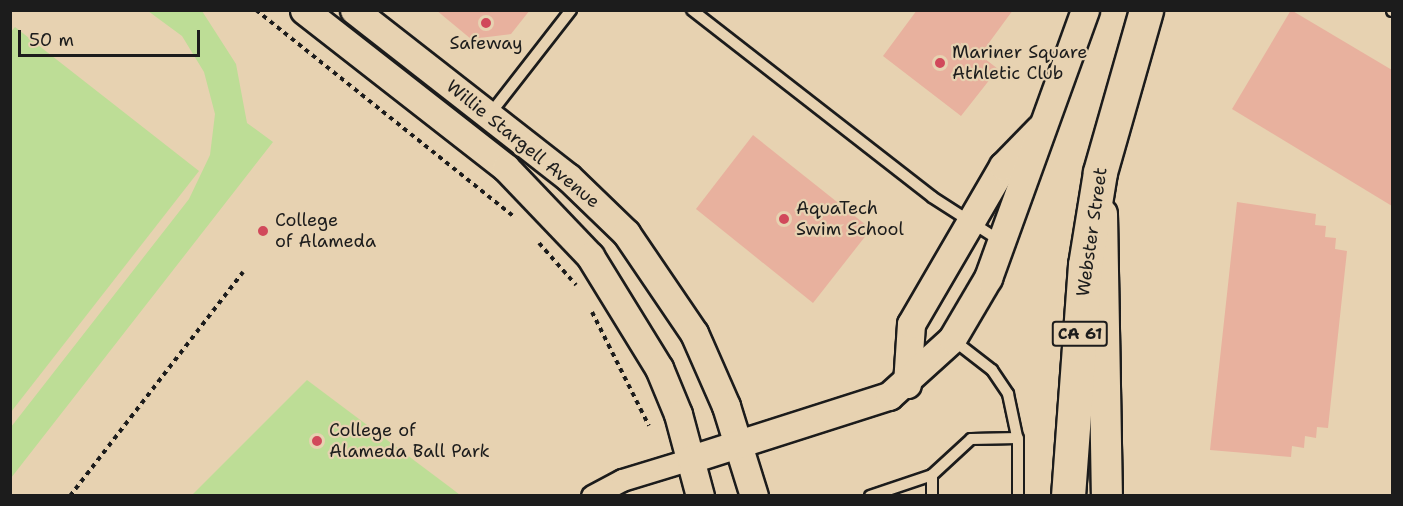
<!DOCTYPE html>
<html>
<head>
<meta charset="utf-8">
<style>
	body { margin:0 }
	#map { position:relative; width:1403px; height:506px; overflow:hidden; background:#e7d2b1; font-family:"Shantell Sans",sans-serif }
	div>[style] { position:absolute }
	.green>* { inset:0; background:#bddd96 }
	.building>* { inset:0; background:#e8b19e }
	.path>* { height:4px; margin-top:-2px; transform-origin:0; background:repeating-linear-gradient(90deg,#1c1c1c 0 4.5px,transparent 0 9px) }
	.roads { filter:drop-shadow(2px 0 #1c1c1c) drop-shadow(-2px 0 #1c1c1c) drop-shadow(0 2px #1c1c1c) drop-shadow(0 -2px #1c1c1c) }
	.service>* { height:10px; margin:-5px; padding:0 5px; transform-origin:5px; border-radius:5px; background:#e7d2b1 }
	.minor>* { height:21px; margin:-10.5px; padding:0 10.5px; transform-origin:10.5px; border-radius:10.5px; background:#e7d2b1 }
	.tertiary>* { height:27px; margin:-13.5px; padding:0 13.5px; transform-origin:13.5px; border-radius:13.5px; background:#e7d2b1 }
	.secondary>* { height:30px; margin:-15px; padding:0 15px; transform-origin:15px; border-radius:15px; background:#e7d2b1 }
	.primary>* { height:33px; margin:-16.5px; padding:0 16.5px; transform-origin:16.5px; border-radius:16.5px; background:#e7d2b1 }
	.dots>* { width:16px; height:16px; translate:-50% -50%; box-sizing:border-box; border:3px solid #e7d2b1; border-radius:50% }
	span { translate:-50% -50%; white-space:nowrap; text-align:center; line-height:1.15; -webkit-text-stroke:4.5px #e7d2b1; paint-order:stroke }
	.shield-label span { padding:2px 4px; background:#e7d2b1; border:2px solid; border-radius:4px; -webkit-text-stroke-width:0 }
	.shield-label { font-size:16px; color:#1c1c1c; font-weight:700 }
	.poi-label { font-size:18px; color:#1c1c1c }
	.left { translate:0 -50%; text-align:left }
	.street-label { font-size:18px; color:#1c1c1c }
	.frame { position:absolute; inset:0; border:12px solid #1c1c1c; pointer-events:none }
	.scale { position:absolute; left:18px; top:30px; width:182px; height:27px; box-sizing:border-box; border:3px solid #1c1c1c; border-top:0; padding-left:8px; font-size:18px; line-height:21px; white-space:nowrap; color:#1c1c1c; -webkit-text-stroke:4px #e7d2b1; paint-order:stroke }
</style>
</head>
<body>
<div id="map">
	<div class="green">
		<i style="clip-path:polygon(148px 11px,202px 11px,236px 64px,247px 123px,273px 142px,11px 478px,11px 427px,189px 199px,210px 155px,215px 114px,204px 72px,182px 36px)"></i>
		<i style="clip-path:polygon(15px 27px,199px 171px,11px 412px,10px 33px)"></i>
		<i style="clip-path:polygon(307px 380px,451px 488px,460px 495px,192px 495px)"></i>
	</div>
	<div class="building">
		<i style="clip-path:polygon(436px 10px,530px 10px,511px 34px,471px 39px)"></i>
		<i style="clip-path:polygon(917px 10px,1013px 10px,980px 55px,998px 69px,961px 116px,883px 56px)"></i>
		<i style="clip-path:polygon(1291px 10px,1392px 70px,1392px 206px,1232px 109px)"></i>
		<i style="clip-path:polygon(753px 135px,871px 229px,813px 303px,696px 209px)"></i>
		<i style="clip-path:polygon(1237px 202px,1316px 214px,1315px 225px,1326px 226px,1325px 237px,1336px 238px,1335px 249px,1347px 251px,1328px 428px,1317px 427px,1316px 438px,1305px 436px,1304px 448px,1292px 446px,1291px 457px,1210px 450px)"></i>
	</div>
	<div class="path">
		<i style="left:256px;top:10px;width:329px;rotate:38.7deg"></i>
		<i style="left:539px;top:243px;width:56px;rotate:48.6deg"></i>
		<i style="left:592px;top:312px;width:127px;rotate:63.4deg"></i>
		<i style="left:70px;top:496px;width:283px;rotate:-52.3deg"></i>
	</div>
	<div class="roads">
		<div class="service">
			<i style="left:692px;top:10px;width:304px;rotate:37.9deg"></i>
			<i style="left:932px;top:197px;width:83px;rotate:32.7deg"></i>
			<i style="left:1392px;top:10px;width:1px;rotate:90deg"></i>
			<i style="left:490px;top:114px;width:132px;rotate:-52.1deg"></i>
			<i style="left:952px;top:339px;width:51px;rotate:37.8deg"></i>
			<i style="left:992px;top:370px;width:29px;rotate:56deg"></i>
			<i style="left:1008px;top:394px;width:48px;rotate:78deg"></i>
			<i style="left:1018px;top:441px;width:55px;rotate:90deg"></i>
			<i style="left:870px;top:496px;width:65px;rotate:-18.7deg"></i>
			<i style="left:932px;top:475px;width:53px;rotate:-42.7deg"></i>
			<i style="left:971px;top:439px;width:47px;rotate:-1.2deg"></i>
			<i style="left:932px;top:496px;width:21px;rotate:-90deg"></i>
		</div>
		<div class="minor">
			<i style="left:592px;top:496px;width:34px;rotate:-28deg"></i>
			<i style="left:622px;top:480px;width:72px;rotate:-16.9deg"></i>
		</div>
		<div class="tertiary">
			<i style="left:304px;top:10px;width:256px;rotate:38deg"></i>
			<i style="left:506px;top:168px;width:122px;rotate:46.3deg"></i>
			<i style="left:590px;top:256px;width:132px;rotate:58.4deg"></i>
			<i style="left:659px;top:368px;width:50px;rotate:67.6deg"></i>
			<i style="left:678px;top:414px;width:85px;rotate:75deg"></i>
			<i style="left:354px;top:10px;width:271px;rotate:38deg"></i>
			<i style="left:568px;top:177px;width:81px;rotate:44deg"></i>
			<i style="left:626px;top:233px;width:121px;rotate:55.8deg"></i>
			<i style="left:694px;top:333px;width:80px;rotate:66.3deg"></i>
			<i style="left:726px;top:406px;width:94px;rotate:72.7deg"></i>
			<i style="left:907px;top:384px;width:60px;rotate:-86.2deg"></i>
			<i style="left:911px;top:324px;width:183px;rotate:-59.8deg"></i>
			<i style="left:1003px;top:166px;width:52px;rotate:-45.8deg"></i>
			<i style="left:691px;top:459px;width:208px;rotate:-17.7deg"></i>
			<i style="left:889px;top:396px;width:85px;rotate:-42.1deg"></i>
			<i style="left:952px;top:339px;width:71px;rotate:-59.5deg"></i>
			<i style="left:988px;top:278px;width:285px;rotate:-70.1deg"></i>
		</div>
		<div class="secondary">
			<i style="left:1102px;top:214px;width:282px;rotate:89deg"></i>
		</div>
		<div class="primary">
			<i style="left:1068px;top:496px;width:232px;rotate:-85.8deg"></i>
			<i style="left:1085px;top:265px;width:94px;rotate:-80.8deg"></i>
			<i style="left:1100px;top:172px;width:168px;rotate:-74.1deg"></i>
		</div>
	</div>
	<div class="dots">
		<i style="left:486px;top:23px;background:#d1495b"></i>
		<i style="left:940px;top:63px;background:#d1495b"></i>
		<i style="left:784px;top:219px;background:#d1495b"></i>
		<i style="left:263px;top:231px;background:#d1495b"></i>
		<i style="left:317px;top:441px;background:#d1495b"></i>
	</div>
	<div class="shield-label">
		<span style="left:1080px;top:334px">CA 61</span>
	</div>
	<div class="poi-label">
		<span style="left:486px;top:43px">Safeway</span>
		<span class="left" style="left:952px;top:63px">Mariner Square<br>Athletic Club</span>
		<span class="left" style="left:796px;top:219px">AquaTech<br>Swim School</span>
		<span class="left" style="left:275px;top:231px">College<br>of Alameda</span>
		<span class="left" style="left:329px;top:441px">College of<br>Alameda Ball Park</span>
	</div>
	<div class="street-label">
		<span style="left:523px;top:144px;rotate:39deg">Willie Stargell Avenue</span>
		<span style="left:1092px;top:232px;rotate:-82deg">Webster Street</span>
	</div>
	<div class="frame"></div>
	<div class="scale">50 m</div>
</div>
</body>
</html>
